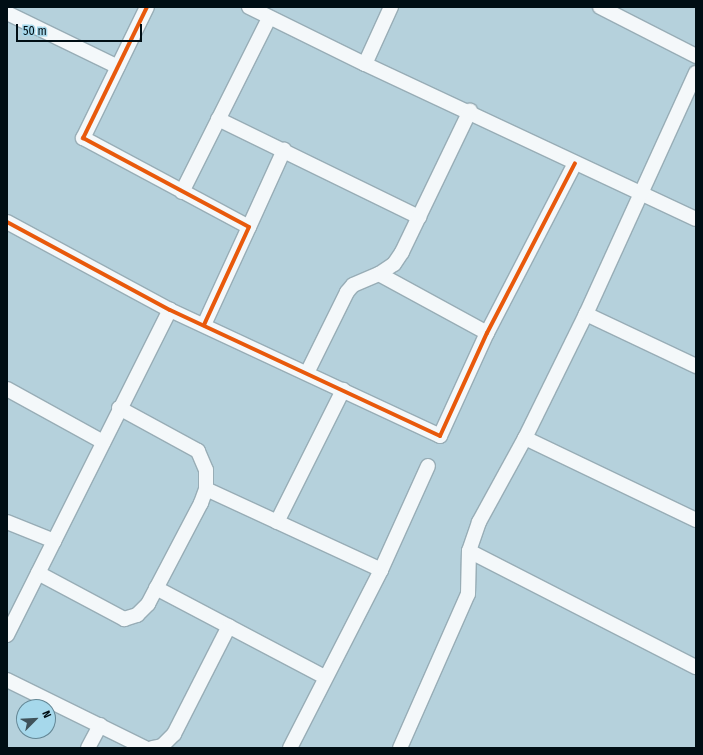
<!DOCTYPE html>
<html>
<head>
<meta charset="utf-8">
<style>
	body { margin:0 }
	#map { position:relative; width:703px; height:755px; overflow:hidden; background:#b5d1dc; font-family:"Fira Sans Condensed",sans-serif }
	div>[style] { position:absolute }
	.roads { filter:drop-shadow(1px 0 #98adb6) drop-shadow(-1px 0 #98adb6) drop-shadow(0 1px #98adb6) drop-shadow(0 -1px #98adb6) }
	.minor>* { height:14px; margin:-7px; padding:0 7px; transform-origin:7px; border-radius:7px; background:#f4f8fa }
	.cycleway>* { height:4px; margin:-2px; padding:0 2px; transform-origin:2px; border-radius:2px; background:#e8590c }
	span { translate:-50% -50%; white-space:nowrap; text-align:center; line-height:1.15; -webkit-text-stroke:4px #a6d8eb; paint-order:stroke }
	.frame { position:absolute; inset:0; border:8px solid #000e14; pointer-events:none }
	.north { position:absolute; left:16px; top:699px; width:40px; height:40px; box-sizing:border-box; background:#a6d8eb; border:1px solid #648795; border-radius:50%; rotate:66deg; font-size:11px; font-weight:700; line-height:16px; text-align:center; color:#000e14 }
	.north::after { content:''; display:block; margin:auto; width:14px; height:18px; background:#3f525a; clip-path:polygon(50% 0,100% 100%,50% 72%,0 100%) }
	.scale { position:absolute; left:16px; top:24px; width:126px; height:18px; box-sizing:border-box; border:2px solid #000e14; border-top:0; padding-left:5px; font-size:12px; line-height:14px; white-space:nowrap; color:#000e14; -webkit-text-stroke:3px #a6d8eb; paint-order:stroke }
</style>
</head>
<body>
<div id="map">
	<div class="roads">
		<div class="minor">
			<i style="left:147px;top:7px;width:146px;rotate:116deg"></i>
			<i style="left:83px;top:138px;width:188px;rotate:28.2deg"></i>
			<i style="left:249px;top:227px;width:108px;rotate:114.7deg"></i>
			<i style="left:249px;top:7px;width:129px;rotate:26.2deg"></i>
			<i style="left:365px;top:64px;width:63px;rotate:-65.5deg"></i>
			<i style="left:600px;top:7px;width:108px;rotate:27deg"></i>
			<i style="left:7px;top:13px;width:123px;rotate:25.9deg"></i>
			<i style="left:365px;top:64px;width:365px;rotate:25.1deg"></i>
			<i style="left:218px;top:119px;width:224px;rotate:26deg"></i>
			<i style="left:182px;top:192px;width:195px;rotate:-63.4deg"></i>
			<i style="left:7px;top:222px;width:185px;rotate:28.4deg"></i>
			<i style="left:170px;top:310px;width:298px;rotate:25deg"></i>
			<i style="left:440px;top:436px;width:113px;rotate:-65.5deg"></i>
			<i style="left:487px;top:333px;width:191px;rotate:-62.6deg"></i>
			<i style="left:249px;top:227px;width:85px;rotate:-65.6deg"></i>
			<i style="left:379px;top:274px;width:123px;rotate:28.6deg"></i>
			<i style="left:586px;top:314px;width:122px;rotate:25.3deg"></i>
			<i style="left:307px;top:373px;width:90px;rotate:-63.7deg"></i>
			<i style="left:347px;top:292px;width:9px;rotate:-49deg"></i>
			<i style="left:353px;top:285px;width:28px;rotate:-23deg"></i>
			<i style="left:379px;top:274px;width:18px;rotate:-34deg"></i>
			<i style="left:394px;top:264px;width:14px;rotate:-56deg"></i>
			<i style="left:402px;top:252px;width:157px;rotate:-64.3deg"></i>
			<i style="left:7px;top:389px;width:110px;rotate:28.9deg"></i>
			<i style="left:525px;top:438px;width:190px;rotate:25.6deg"></i>
			<i style="left:206px;top:489px;width:193px;rotate:24.8deg"></i>
			<i style="left:7px;top:522px;width:51px;rotate:22deg"></i>
			<i style="left:277px;top:522px;width:148px;rotate:-63.4deg"></i>
			<i style="left:469px;top:551px;width:255px;rotate:27.1deg"></i>
			<i style="left:38px;top:573px;width:98px;rotate:28.1deg"></i>
			<i style="left:124px;top:619px;width:14px;rotate:-17deg"></i>
			<i style="left:137px;top:615px;width:16px;rotate:-45deg"></i>
			<i style="left:148px;top:604px;width:114px;rotate:-62.3deg"></i>
			<i style="left:201px;top:503px;width:15px;rotate:-70deg"></i>
			<i style="left:206px;top:489px;width:19px;rotate:-90deg"></i>
			<i style="left:206px;top:470px;width:21px;rotate:-113deg"></i>
			<i style="left:198px;top:451px;width:90px;rotate:-151.4deg"></i>
			<i style="left:156px;top:588px;width:191px;rotate:27.8deg"></i>
			<i style="left:7px;top:635px;width:364px;rotate:-63.4deg"></i>
			<i style="left:7px;top:680px;width:154px;rotate:26.2deg"></i>
			<i style="left:88px;top:748px;width:26px;rotate:-62deg"></i>
			<i style="left:152px;top:748px;width:10px;rotate:-11deg"></i>
			<i style="left:162px;top:746px;width:17px;rotate:-45deg"></i>
			<i style="left:174px;top:734px;width:121px;rotate:-63deg"></i>
			<i style="left:290px;top:748px;width:200px;rotate:-62.9deg"></i>
			<i style="left:381px;top:570px;width:114px;rotate:-65.7deg"></i>
			<i style="left:400px;top:748px;width:168px;rotate:-66.2deg"></i>
			<i style="left:468px;top:594px;width:43px;rotate:-88.7deg"></i>
			<i style="left:469px;top:551px;width:31px;rotate:-71deg"></i>
			<i style="left:479px;top:522px;width:96px;rotate:-61.3deg"></i>
			<i style="left:525px;top:438px;width:138px;rotate:-63.8deg"></i>
			<i style="left:586px;top:314px;width:265px;rotate:-65.5deg"></i>
		</div>
	</div>
	<div class="cycleway">
		<i style="left:147px;top:7px;width:146px;rotate:116deg"></i>
		<i style="left:83px;top:138px;width:188px;rotate:28.2deg"></i>
		<i style="left:249px;top:227px;width:108px;rotate:114.7deg"></i>
		<i style="left:7px;top:222px;width:185px;rotate:28.4deg"></i>
		<i style="left:170px;top:310px;width:298px;rotate:25deg"></i>
		<i style="left:440px;top:436px;width:113px;rotate:-65.5deg"></i>
		<i style="left:487px;top:333px;width:191px;rotate:-62.6deg"></i>
	</div>
	<div class="frame"></div>
	<div class="north">N</div>
	<div class="scale">50 m</div>
</div>
</body>
</html>
